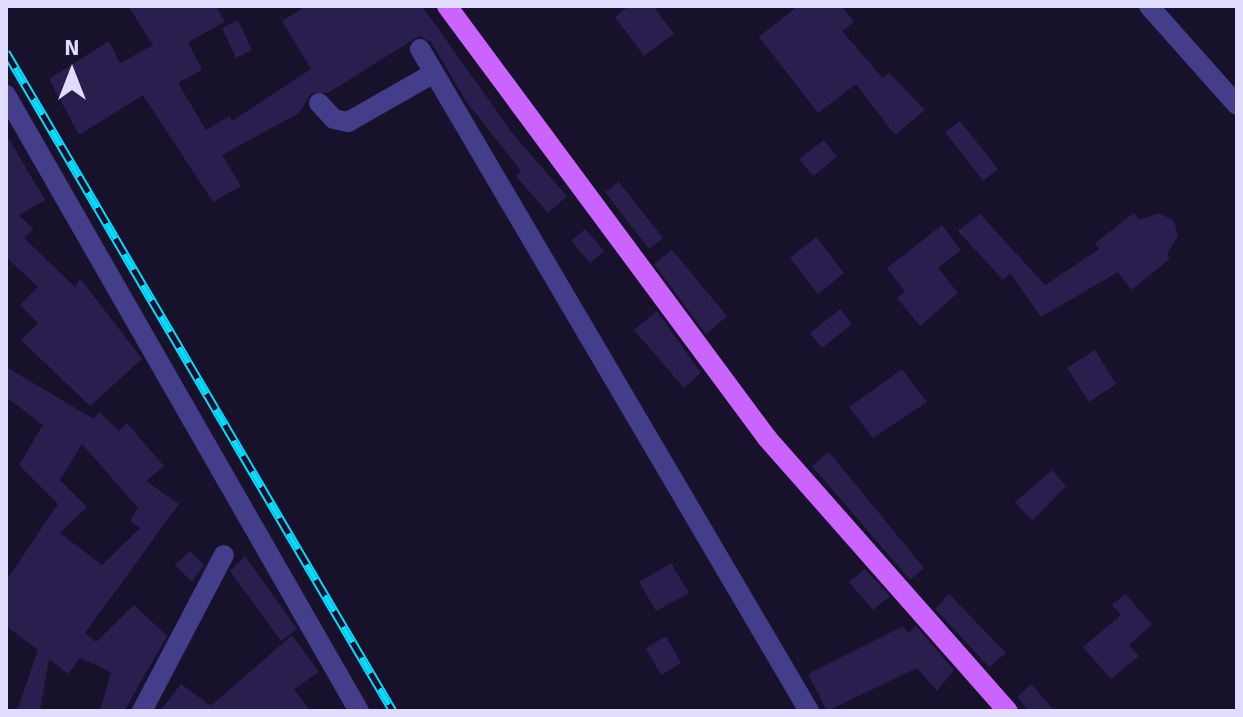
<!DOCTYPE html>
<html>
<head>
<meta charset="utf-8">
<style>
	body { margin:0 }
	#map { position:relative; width:1243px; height:717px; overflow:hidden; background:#17112c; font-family:Signika,sans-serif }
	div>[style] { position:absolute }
	.building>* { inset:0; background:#291e4d }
	.minor>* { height:20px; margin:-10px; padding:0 10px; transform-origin:10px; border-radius:10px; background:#433d8a }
	.major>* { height:20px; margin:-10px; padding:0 10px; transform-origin:10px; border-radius:10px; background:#cb64fe }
	.rail>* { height:9px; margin-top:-4.5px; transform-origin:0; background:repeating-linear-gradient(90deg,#17112c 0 18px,#0adafd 0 36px); box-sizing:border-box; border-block:2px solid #0adafd }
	span { translate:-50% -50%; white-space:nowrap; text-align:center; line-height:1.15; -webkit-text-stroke:6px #17112c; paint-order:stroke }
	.frame { position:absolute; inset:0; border:8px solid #e2dcff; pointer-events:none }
	.north { position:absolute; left:32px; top:32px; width:80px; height:80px; -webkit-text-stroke:6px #17112c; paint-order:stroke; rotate:0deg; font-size:22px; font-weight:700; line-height:32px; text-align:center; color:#e2dcff }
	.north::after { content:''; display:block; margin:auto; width:28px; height:36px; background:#e2dcff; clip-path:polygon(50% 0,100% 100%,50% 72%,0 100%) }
</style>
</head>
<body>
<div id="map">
	<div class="building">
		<i style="clip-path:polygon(128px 6px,216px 6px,225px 22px,188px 42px,202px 70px,178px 83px,206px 130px,229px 116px,232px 121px,311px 69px,282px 21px,306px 6px,422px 6px,513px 134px,567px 196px,548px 213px,516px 176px,521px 171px,466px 101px,431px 42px,419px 36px,328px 93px,311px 93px,299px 113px,222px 155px,241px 186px,213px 202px,143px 95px,79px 135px,49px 79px,109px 41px,120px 63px,153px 45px)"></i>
		<i style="clip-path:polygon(629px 6px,653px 6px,674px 34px,644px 56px,615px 17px)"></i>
		<i style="clip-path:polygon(798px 6px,842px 6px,854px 22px,842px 31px,883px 78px,889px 73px,925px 110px,895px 135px,856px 84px,818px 113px,759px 37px)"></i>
		<i style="clip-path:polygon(238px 20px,252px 50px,236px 58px,222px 28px)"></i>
		<i style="clip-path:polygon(960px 121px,998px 169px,983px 181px,945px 132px)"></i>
		<i style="clip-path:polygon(6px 134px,45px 200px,19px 215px,33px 229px,24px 238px,75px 287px,80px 278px,142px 359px,90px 406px,21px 340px,38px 323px,20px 305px,38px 287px,6px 257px)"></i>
		<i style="clip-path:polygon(824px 140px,837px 157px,813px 176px,799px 159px)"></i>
		<i style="clip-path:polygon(619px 182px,663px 238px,649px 249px,605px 192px)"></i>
		<i style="clip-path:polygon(1134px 213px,1139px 220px,1159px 213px,1174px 221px,1178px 236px,1167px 254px,1170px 259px,1131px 290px,1118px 272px,1041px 317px,1010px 273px,1003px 280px,958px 231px,980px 214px,1045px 285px,1099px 249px,1095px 243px)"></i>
		<i style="clip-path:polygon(942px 225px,961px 250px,938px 268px,958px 293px,920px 326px,897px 298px,905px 292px,887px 268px)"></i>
		<i style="clip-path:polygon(585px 229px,604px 251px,590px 263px,571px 241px)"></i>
		<i style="clip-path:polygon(816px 237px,844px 273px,818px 294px,790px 258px)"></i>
		<i style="clip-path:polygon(672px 250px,727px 316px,706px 334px,654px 264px)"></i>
		<i style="clip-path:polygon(840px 309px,852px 324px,822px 348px,810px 333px)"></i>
		<i style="clip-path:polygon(657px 311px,701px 373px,684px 388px,634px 330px)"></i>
		<i style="clip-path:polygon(1095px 350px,1116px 384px,1089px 402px,1067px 368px)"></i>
		<i style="clip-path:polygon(evenodd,6px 367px,94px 419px,99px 412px,119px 431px,127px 423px,164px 466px,146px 481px,179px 504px,85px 633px,96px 642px,134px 605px,167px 636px,124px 711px,100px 711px,111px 672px,80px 658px,68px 674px,49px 659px,40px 711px,17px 711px,38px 650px,6px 626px,6px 581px,58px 504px,19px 465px,43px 425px,6px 397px,6px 367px,82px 444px,138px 508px,130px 521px,140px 528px,102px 565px,60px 533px,87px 507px,60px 480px,82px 444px)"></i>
		<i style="clip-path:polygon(902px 369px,927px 402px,873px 438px,849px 407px)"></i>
		<i style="clip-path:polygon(829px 452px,924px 568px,910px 580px,812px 466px)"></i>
		<i style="clip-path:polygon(1052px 470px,1066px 486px,1032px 521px,1015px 502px)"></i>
		<i style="clip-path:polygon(190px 551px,204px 565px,192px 582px,175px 565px)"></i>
		<i style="clip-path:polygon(245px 556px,297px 629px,281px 641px,230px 571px)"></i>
		<i style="clip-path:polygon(671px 563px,689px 593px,656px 611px,639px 582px)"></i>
		<i style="clip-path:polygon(865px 569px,890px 596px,873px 610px,849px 582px)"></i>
		<i style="clip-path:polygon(949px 594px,1006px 653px,989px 667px,935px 609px)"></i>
		<i style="clip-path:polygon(1125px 594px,1152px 624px,1129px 645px,1139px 656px,1111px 679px,1083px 647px,1121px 615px,1112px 605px)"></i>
		<i style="clip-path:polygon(903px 626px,908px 633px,916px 626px,954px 670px,937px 691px,917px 668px,827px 711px,808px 674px)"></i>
		<i style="clip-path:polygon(292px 635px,319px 672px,294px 689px,310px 711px,160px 711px,181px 684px,211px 706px)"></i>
		<i style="clip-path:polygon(666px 636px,681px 663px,661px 675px,646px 648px)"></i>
		<i style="clip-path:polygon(1031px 684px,1055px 711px,1029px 711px,1017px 697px)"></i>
	</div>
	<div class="minor">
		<i style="left:1149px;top:6px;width:132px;rotate:48.4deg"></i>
		<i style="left:420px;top:49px;width:768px;rotate:59.56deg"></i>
		<i style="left:6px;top:95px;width:710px;rotate:60.19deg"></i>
		<i style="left:319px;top:103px;width:22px;rotate:47deg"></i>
		<i style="left:334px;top:119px;width:14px;rotate:12deg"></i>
		<i style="left:348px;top:122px;width:99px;rotate:-29.7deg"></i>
		<i style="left:142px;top:711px;width:176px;rotate:-62.3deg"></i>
	</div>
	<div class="major">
		<i style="left:447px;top:6px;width:538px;rotate:53.47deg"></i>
		<i style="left:767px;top:438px;width:364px;rotate:48.6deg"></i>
	</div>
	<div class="rail">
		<i style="left:6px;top:52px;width:764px;rotate:59.58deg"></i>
	</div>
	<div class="frame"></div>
	<div class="north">N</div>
</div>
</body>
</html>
